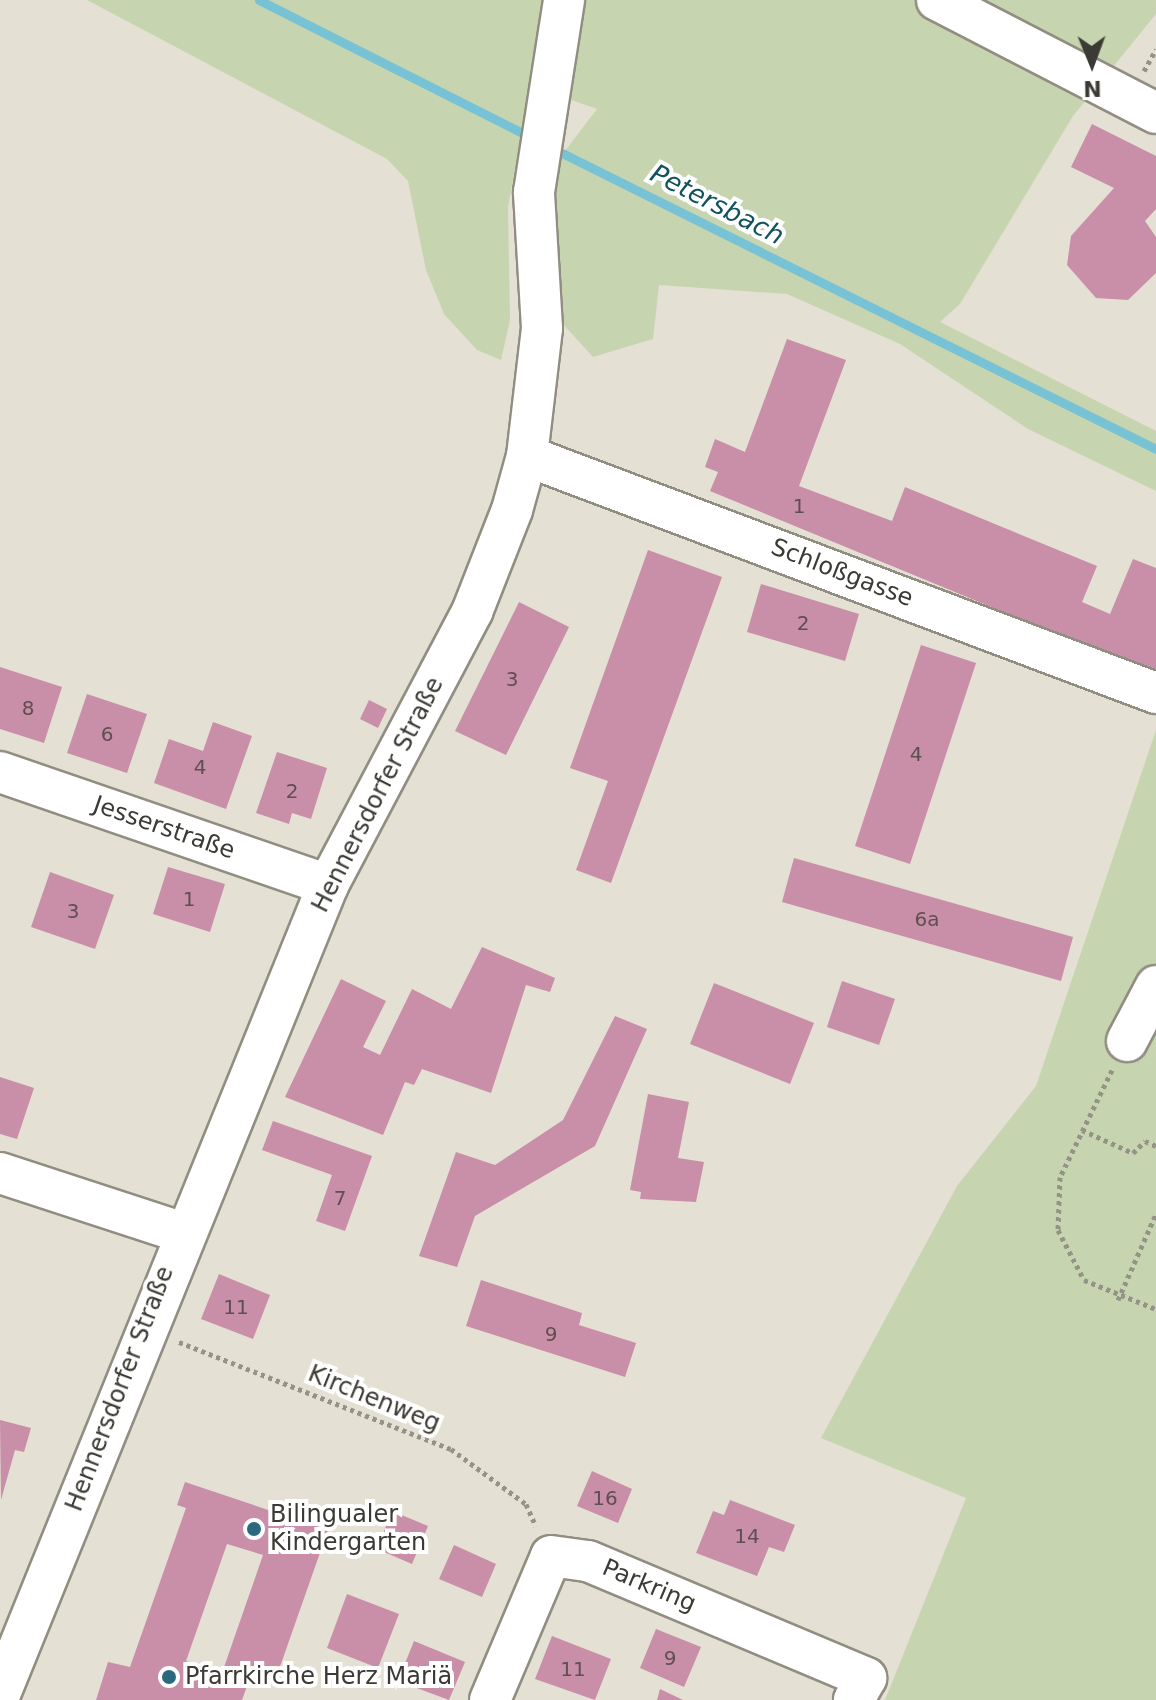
<!DOCTYPE html>
<html>
<head>
<meta charset="utf-8">
<style>
	body { margin:0 }
	#map { position:relative; width:1156px; height:1700px; overflow:hidden; background:#e4e0d3; font-family:"DejaVu Sans",sans-serif }
	div>[style] { position:absolute }
	.green>* { inset:0; background:#c6d5b0 }
	.stream>* { height:9px; margin:-4.5px; padding:0 4.5px; transform-origin:4.5px; border-radius:4.5px; background:#77c2d4 }
	.building>* { inset:0; background:#c98ea8 }
	.path>* { height:5px; margin-top:-2.5px; transform-origin:0; background:repeating-linear-gradient(90deg,#959288 0 4px,transparent 0 8px) }
	.roads { filter:drop-shadow(2px 0 #918d81) drop-shadow(-2px 0 #918d81) drop-shadow(0 2px #918d81) drop-shadow(0 -2px #918d81) }
	.minor>* { height:40px; margin:-20px; padding:0 20px; transform-origin:20px; border-radius:20px; background:#fff }
	.dots>* { width:22px; height:22px; translate:-50% -50%; box-sizing:border-box; border:4px solid #fff; border-radius:50% }
	span { translate:-50% -50%; white-space:nowrap; text-align:center; line-height:1.15; -webkit-text-stroke:8px #fff; paint-order:stroke }
	.number-label { font-size:20px; color:#5e4f51 }
	.number-label span { -webkit-text-stroke-width:0 }
	.street-label { font-size:24px; color:#3b3a34 }
	.poi-label { font-size:24px; color:#3b3a34 }
	.left { translate:0 -50%; text-align:left }
	.water-label { font-size:26px; color:#11525f; font-style:italic }
	.north { position:absolute; left:1052px; top:24px; width:80px; height:80px; -webkit-text-stroke:6px #fff; paint-order:stroke; rotate:179deg; font-size:22px; font-weight:700; line-height:32px; text-align:center; color:#3b3a34 }
	.north::after { content:''; display:block; margin:auto; width:28px; height:36px; background:#3b3a34; clip-path:polygon(50% 0,100% 100%,50% 72%,0 100%) }
</style>
</head>
<body>
<div id="map">
	<div class="green">
		<i style="clip-path:polygon(87px 0,545px 0,508px 207px,510px 320px,501px 360px,477px 350px,444px 314px,426px 270px,408px 181px,387px 159px)"></i>
		<i style="clip-path:polygon(580px 0,1156px 0,1156px 14px,1073px 116px,960px 304px,940px 322px,1156px 431px,1156px 491px,1028px 429px,900px 344px,787px 294px,659px 285px,653px 339px,593px 357px,562px 323px,552px 168px,597px 109px,563px 97px)"></i>
		<i style="clip-path:polygon(1156px 730px,1156px 1700px,885px 1700px,966px 1498px,821px 1438px,957px 1186px,1036px 1086px)"></i>
	</div>
	<div class="stream">
		<i style="left:259px;top:0;width:308px;rotate:26.8deg"></i>
		<i style="left:550px;top:147px;width:677px;rotate:26.49deg"></i>
	</div>
	<div class="building">
		<i style="clip-path:polygon(1092px 124px,1156px 156px,1156px 209px,1145px 221px,1156px 237px,1156px 273px,1128px 300px,1096px 298px,1067px 265px,1071px 236px,1114px 188px,1071px 167px)"></i>
		<i style="clip-path:polygon(787px 339px,846px 360px,799px 486px,892px 521px,905px 487px,1097px 566px,1082px 602px,1110px 614px,1133px 559px,1156px 568px,1156px 675px,710px 491px,718px 472px,705px 467px,715px 439px,745px 452px)"></i>
		<i style="clip-path:polygon(648px 550px,722px 577px,611px 883px,576px 870px,608px 781px,570px 768px)"></i>
		<i style="clip-path:polygon(761px 584px,859px 614px,845px 661px,747px 632px)"></i>
		<i style="clip-path:polygon(519px 602px,569px 627px,506px 755px,455px 731px)"></i>
		<i style="clip-path:polygon(921px 645px,976px 663px,910px 864px,855px 846px)"></i>
		<i style="clip-path:polygon(0 667px,62px 687px,44px 743px,0 729px)"></i>
		<i style="clip-path:polygon(87px 694px,147px 714px,127px 773px,67px 753px)"></i>
		<i style="clip-path:polygon(369px 700px,387px 709px,378px 728px,360px 719px)"></i>
		<i style="clip-path:polygon(213px 722px,252px 736px,226px 809px,154px 783px,169px 739px,203px 751px)"></i>
		<i style="clip-path:polygon(277px 752px,327px 768px,311px 819px,292px 813px,289px 824px,256px 813px)"></i>
		<i style="clip-path:polygon(794px 858px,1073px 937px,1061px 981px,782px 902px)"></i>
		<i style="clip-path:polygon(168px 867px,225px 884px,210px 932px,153px 914px)"></i>
		<i style="clip-path:polygon(50px 872px,114px 895px,95px 949px,31px 927px)"></i>
		<i style="clip-path:polygon(482px 947px,555px 978px,550px 992px,526px 985px,491px 1093px,422px 1069px,414px 1085px,405px 1082px,383px 1135px,285px 1097px,341px 979px,386px 1001px,363px 1047px,380px 1055px,412px 989px,451px 1009px)"></i>
		<i style="clip-path:polygon(842px 981px,895px 999px,879px 1045px,827px 1027px)"></i>
		<i style="clip-path:polygon(714px 983px,814px 1023px,790px 1084px,690px 1044px)"></i>
		<i style="clip-path:polygon(615px 1016px,647px 1029px,595px 1146px,475px 1216px,457px 1267px,419px 1256px,456px 1152px,495px 1165px,563px 1120px)"></i>
		<i style="clip-path:polygon(0 1077px,34px 1088px,17px 1139px,0 1134px)"></i>
		<i style="clip-path:polygon(648px 1094px,689px 1102px,678px 1158px,704px 1162px,696px 1202px,640px 1199px,641px 1192px,630px 1190px)"></i>
		<i style="clip-path:polygon(273px 1121px,372px 1156px,345px 1231px,316px 1221px,332px 1175px,262px 1150px)"></i>
		<i style="clip-path:polygon(219px 1274px,270px 1295px,253px 1339px,201px 1319px)"></i>
		<i style="clip-path:polygon(481px 1280px,582px 1313px,579px 1325px,636px 1343px,625px 1377px,466px 1326px)"></i>
		<i style="clip-path:polygon(0 1420px,31px 1428px,24px 1452px,15px 1450px,1px 1500px)"></i>
		<i style="clip-path:polygon(592px 1471px,632px 1489px,618px 1523px,577px 1506px)"></i>
		<i style="clip-path:polygon(evenodd,185px 1482px,328px 1530px,276px 1678px,253px 1670px,242px 1700px,96px 1700px,108px 1662px,130px 1667px,186px 1508px,177px 1505px,185px 1482px,227px 1544px,263px 1555px,222px 1673px,186px 1661px,227px 1544px)"></i>
		<i style="clip-path:polygon(730px 1500px,795px 1525px,784px 1552px,769px 1547px,757px 1576px,696px 1553px,713px 1511px,724px 1515px)"></i>
		<i style="clip-path:polygon(392px 1511px,428px 1526px,412px 1564px,377px 1549px)"></i>
		<i style="clip-path:polygon(454px 1545px,496px 1564px,482px 1597px,439px 1579px)"></i>
		<i style="clip-path:polygon(347px 1594px,399px 1614px,378px 1668px,327px 1648px)"></i>
		<i style="clip-path:polygon(656px 1629px,701px 1647px,684px 1687px,640px 1668px)"></i>
		<i style="clip-path:polygon(552px 1636px,611px 1659px,595px 1700px,535px 1679px)"></i>
		<i style="clip-path:polygon(414px 1641px,465px 1662px,449px 1700px,398px 1681px)"></i>
		<i style="clip-path:polygon(660px 1689px,683px 1700px,657px 1700px)"></i>
	</div>
	<div class="path">
		<i style="left:1144px;top:71px;width:25px;rotate:-61deg"></i>
		<i style="left:1112px;top:1070px;width:119px;rotate:115.9deg"></i>
		<i style="left:1060px;top:1177px;width:53px;rotate:92.2deg"></i>
		<i style="left:1058px;top:1230px;width:56px;rotate:62.5deg"></i>
		<i style="left:1084px;top:1280px;width:78px;rotate:21.9deg"></i>
		<i style="left:1082px;top:1130px;width:56px;rotate:24.3deg"></i>
		<i style="left:1133px;top:1153px;width:17px;rotate:-45deg"></i>
		<i style="left:1145px;top:1141px;width:12px;rotate:24deg"></i>
		<i style="left:1118px;top:1300px;width:94px;rotate:-66.2deg"></i>
		<i style="left:179px;top:1342px;width:292px;rotate:21.5deg"></i>
		<i style="left:451px;top:1449px;width:93px;rotate:36.3deg"></i>
		<i style="left:526px;top:1504px;width:24px;rotate:66deg"></i>
	</div>
	<div class="roads">
		<div class="minor">
			<i style="left:937px;top:0;width:246px;rotate:27.3deg"></i>
			<i style="left:527px;top:456px;width:672px;rotate:20.65deg"></i>
			<i style="left:0;top:772px;width:347px;rotate:19deg"></i>
			<i style="left:1127px;top:1041px;width:62px;rotate:-62.2deg"></i>
			<i style="left:0;top:1173px;width:190px;rotate:18.1deg"></i>
			<i style="left:0;top:1694px;width:873px;rotate:-67.93deg"></i>
			<i style="left:328px;top:885px;width:309px;rotate:-62.2deg"></i>
			<i style="left:472px;top:612px;width:110px;rotate:-68.6deg"></i>
			<i style="left:512px;top:510px;width:56px;rotate:-74.5deg"></i>
			<i style="left:527px;top:456px;width:129px;rotate:-83.3deg"></i>
			<i style="left:542px;top:328px;width:136px;rotate:-93.4deg"></i>
			<i style="left:534px;top:192px;width:194px;rotate:-81.1deg"></i>
			<i style="left:490px;top:1700px;width:156px;rotate:-67deg"></i>
			<i style="left:551px;top:1556px;width:37px;rotate:8deg"></i>
			<i style="left:588px;top:1561px;width:302px;rotate:22.8deg"></i>
			<i style="left:866px;top:1678px;width:25px;rotate:119deg"></i>
		</div>
	</div>
	<div class="dots">
		<i style="left:254px;top:1529px;background:#2a697e"></i>
		<i style="left:169px;top:1677px;background:#2a697e"></i>
	</div>
	<div class="number-label">
		<span style="left:799px;top:506px">1</span>
		<span style="left:803px;top:623px">2</span>
		<span style="left:512px;top:679px">3</span>
		<span style="left:28px;top:708px">8</span>
		<span style="left:107px;top:734px">6</span>
		<span style="left:916px;top:754px">4</span>
		<span style="left:200px;top:767px">4</span>
		<span style="left:292px;top:791px">2</span>
		<span style="left:189px;top:899px">1</span>
		<span style="left:73px;top:911px">3</span>
		<span style="left:927px;top:919px">6a</span>
		<span style="left:340px;top:1198px">7</span>
		<span style="left:236px;top:1307px">11</span>
		<span style="left:551px;top:1334px">9</span>
		<span style="left:605px;top:1498px">16</span>
		<span style="left:747px;top:1536px">14</span>
		<span style="left:670px;top:1658px">9</span>
		<span style="left:573px;top:1669px">11</span>
	</div>
	<div class="street-label">
		<span style="left:842px;top:573px;rotate:21deg">Schloßgasse</span>
		<span style="left:378px;top:795px;rotate:-63deg">Hennersdorfer Straße</span>
		<span style="left:164px;top:828px;rotate:19deg">Jesserstraße</span>
		<span style="left:120px;top:1389px;rotate:-69deg">Hennersdorfer Straße</span>
		<span style="left:374px;top:1399px;rotate:22deg">Kirchenweg</span>
		<span style="left:649px;top:1586px;rotate:23deg">Parkring</span>
	</div>
	<div class="poi-label">
		<span class="left" style="left:270px;top:1529px">Bilingualer<br>Kindergarten</span>
		<span class="left" style="left:185px;top:1677px">Pfarrkirche Herz Mariä</span>
	</div>
	<div class="water-label">
		<span style="left:717px;top:205px;rotate:27deg">Petersbach</span>
	</div>
	<div class="north">N</div>
</div>
</body>
</html>
